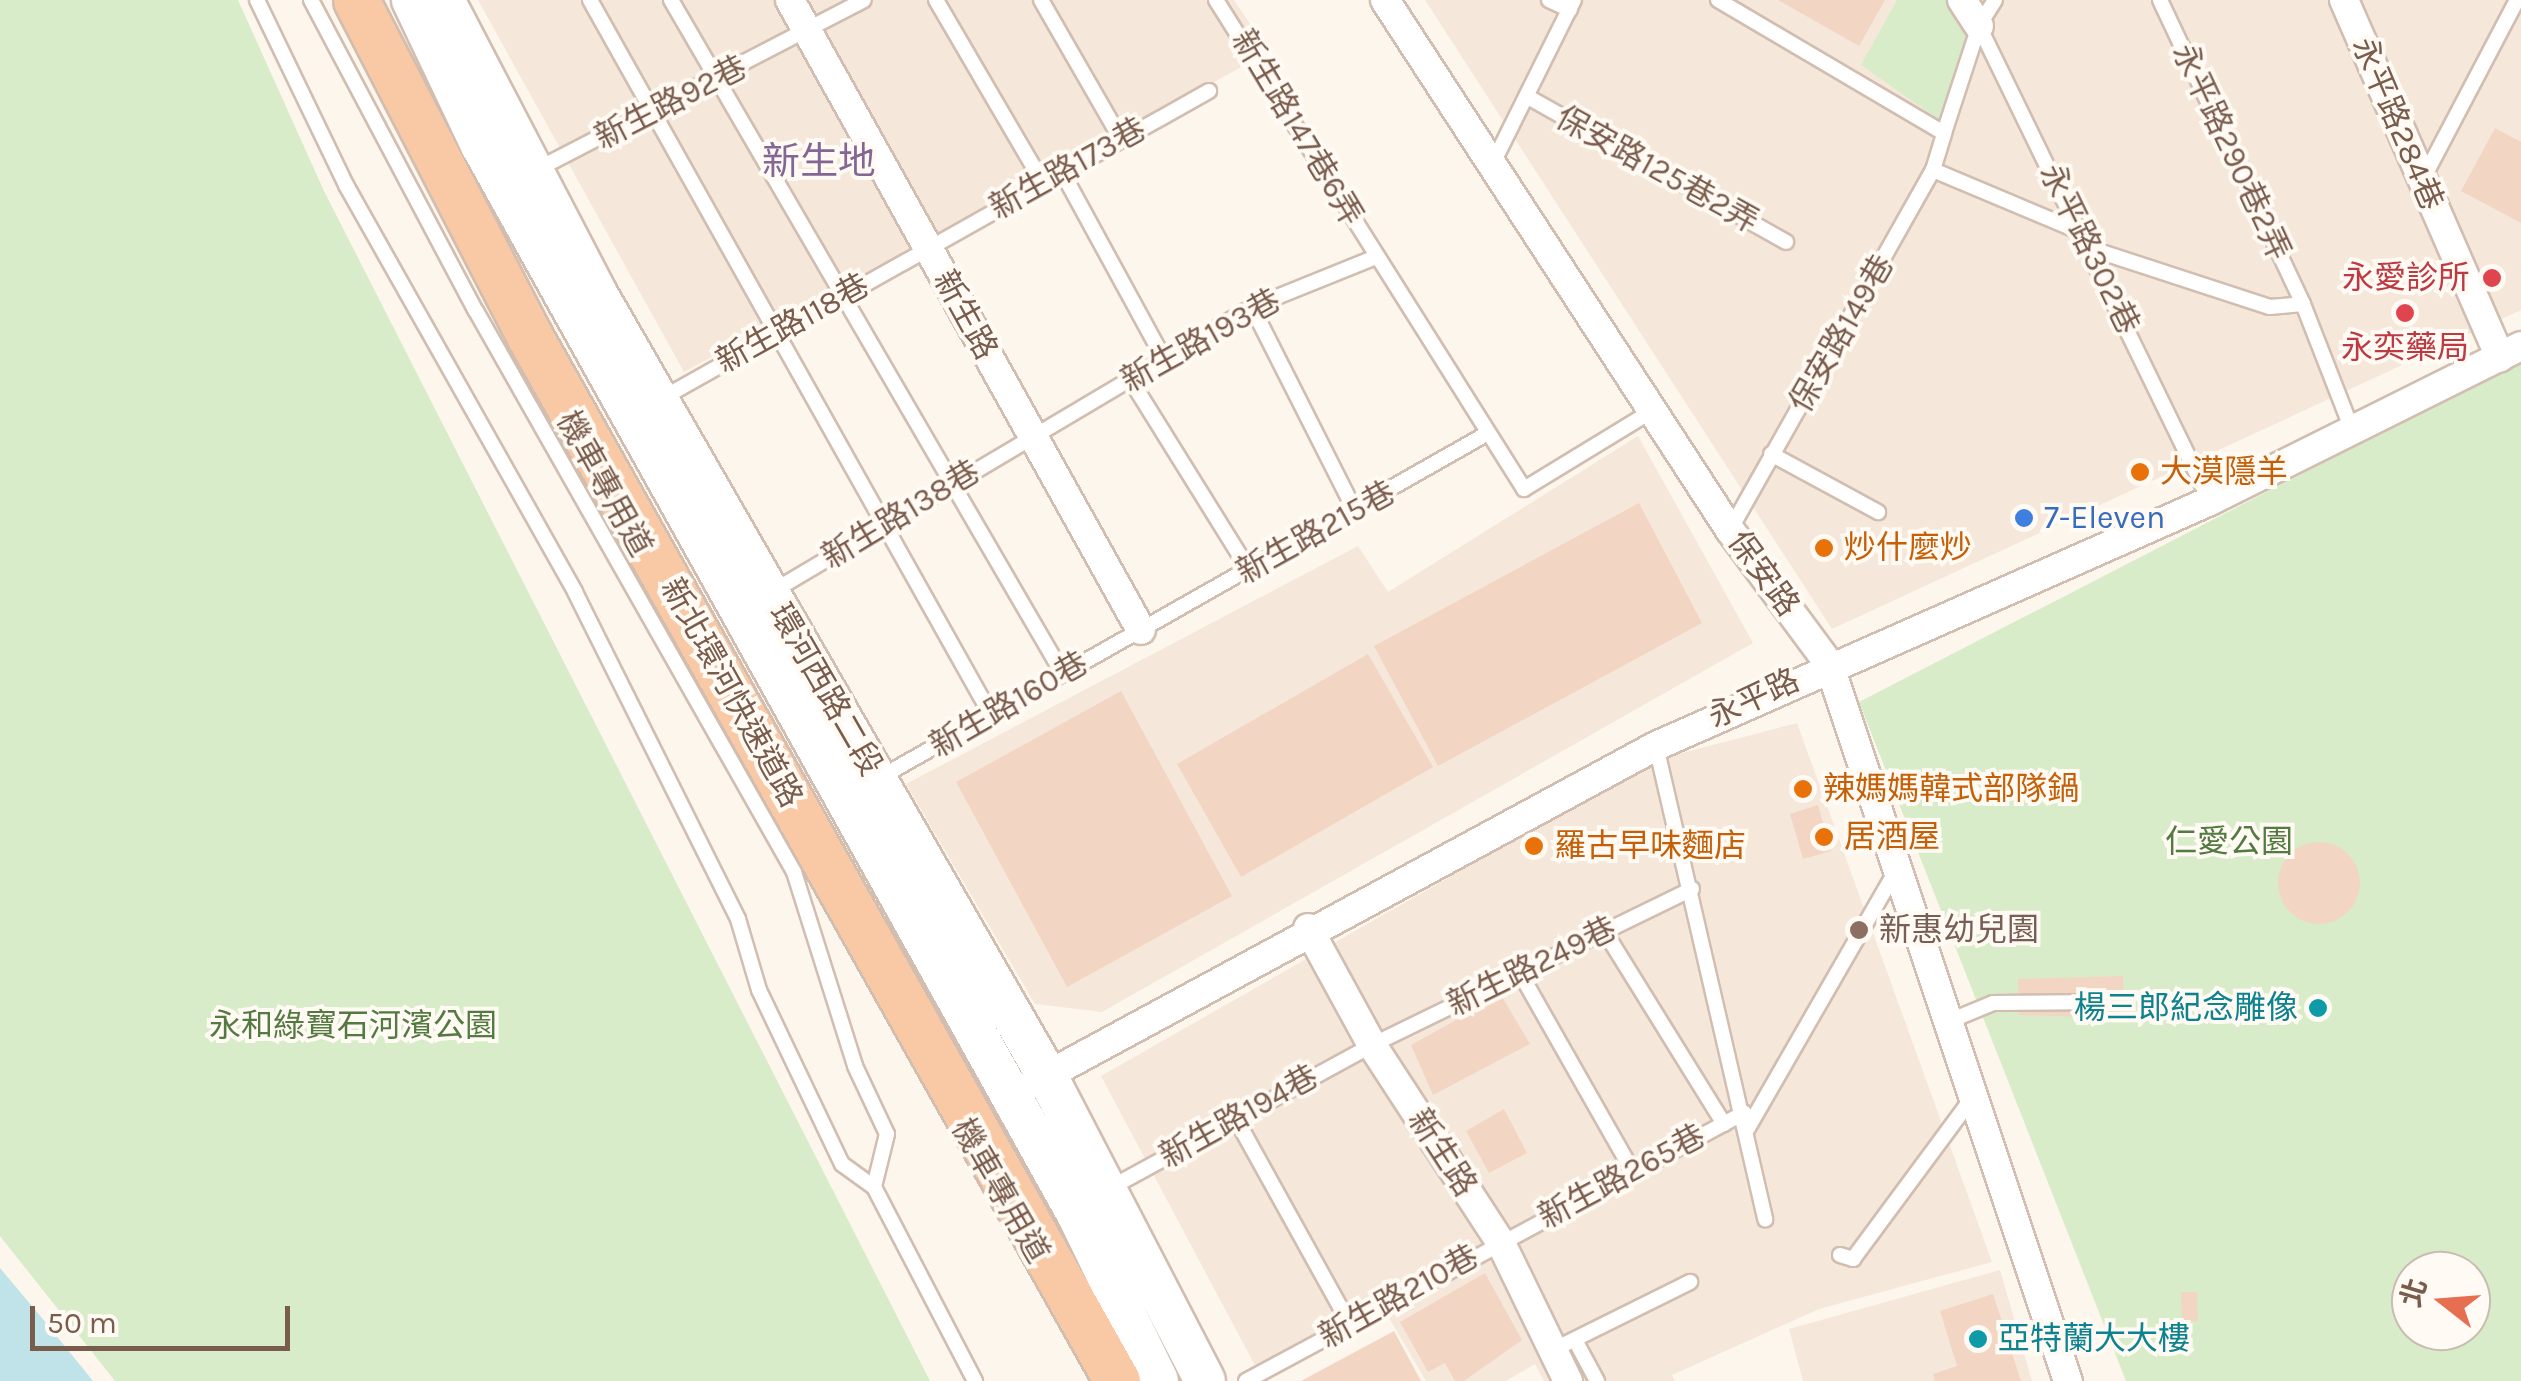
<!DOCTYPE html>
<html>
<head>
<meta charset="utf-8">
<style>
	body { margin:0 }
	#map { position:relative; width:2521px; height:1381px; overflow:hidden; background:#fdf6ec; font-family:Karla,"Noto Sans TC",sans-serif }
	div>[style] { position:absolute }
	.residential>* { inset:0; background:#f5e8da }
	.green>* { inset:0; background:#d8ecc9 }
	.water>* { inset:0; background:#bfe3e8 }
	.building>* { inset:0; background:#f3d5c3 }
	.round { border-radius:50% }
	.roads { filter:drop-shadow(2px 0 #d1beb0) drop-shadow(-2px 0 #d1beb0) drop-shadow(0 2px #d1beb0) drop-shadow(0 -2px #d1beb0) }
	.service>* { height:14px; margin:-7px; padding:0 7px; transform-origin:7px; border-radius:7px; background:#fff }
	.minor>* { height:28px; margin:-14px; padding:0 14px; transform-origin:14px; border-radius:14px; background:#fff }
	.secondary>* { height:40px; margin:-20px; padding:0 20px; transform-origin:20px; border-radius:20px; background:#fff }
	.trunk>* { height:45px; margin:-22.5px; padding:0 22.5px; transform-origin:22.5px; border-radius:22.5px; background:#f9c8a4 }
	.dots>* { width:28px; height:28px; translate:-50% -50%; box-sizing:border-box; border:5px solid #fffaf3; border-radius:50% }
	span { translate:-50% -50%; white-space:nowrap; text-align:center; line-height:1.15; -webkit-text-stroke:8px #fffaf3; paint-order:stroke }
	.street-label { font-size:32px; color:#7a5c4d }
	.health-label { font-size:32px; color:#be3a42 }
	.right { translate:-100% -50%; text-align:right }
	.food-label { font-size:32px; color:#c56008 }
	.left { translate:0 -50%; text-align:left }
	.shop-label { font-size:32px; color:#366cbe }
	.park-label { font-size:32px; color:#537a41 }
	.education-label { font-size:32px; color:#785e54 }
	.culture-label { font-size:32px; color:#0d838f }
	.quarter-label { font-size:38px; color:#846695 }
	.north { position:absolute; left:2391px; top:1251px; width:100px; height:100px; box-sizing:border-box; background:#fffaf3; border:2px solid #cabbb1; border-radius:50%; rotate:287deg; font-size:28px; font-weight:700; line-height:40px; text-align:center; color:#7a5c4d }
	.north::after { content:''; display:block; margin:auto; width:35px; height:45px; background:#e76f51; clip-path:polygon(50% 0,100% 100%,50% 72%,0 100%) }
	.scale { position:absolute; left:30px; top:1306px; width:260px; height:45px; box-sizing:border-box; border:5px solid #7a5c4d; border-top:0; padding-left:12px; font-size:30px; line-height:35px; white-space:nowrap; color:#7a5c4d; -webkit-text-stroke:8px #fffaf3; paint-order:stroke }
</style>
</head>
<body>
<div id="map">
	<div class="residential">
		<i style="clip-path:polygon(478px 0,1234px 0,1269px 52px,684px 372px)"></i>
		<i style="clip-path:polygon(1425px 0,2521px 0,2521px 310px,1832px 629px)"></i>
		<i style="clip-path:polygon(1638px 436px,1753px 643px,1102px 1012px,1035px 1004px,906px 784px,1358px 546px,1388px 592px)"></i>
		<i style="clip-path:polygon(1797px 723px,1992px 1262px,1819px 1309px,1672px 1375px,1675px 1381px,1544px 1381px,1535px 1364px,1506px 1381px,1426px 1381px,1379px 1301px,1259px 1373px,1101px 1076px,1655px 760px)"></i>
		<i style="clip-path:polygon(2000px 1270px,2032px 1381px,1803px 1381px,1789px 1329px)"></i>
	</div>
	<div class="green">
		<i style="clip-path:polygon(0 0,238px 0,324px 191px,930px 1381px,115px 1381px,0 1236px)"></i>
		<i style="clip-path:polygon(1897px 0,1946px 0,1976px 53px,1939px 120px,1861px 65px)"></i>
		<i style="clip-path:polygon(evenodd,2521px 361px,2521px 1381px,2126px 1381px,1859px 702px,2521px 361px,2411px 1271px,2471px 1271px,2471px 1331px,2411px 1331px,2411px 1271px)"></i>
	</div>
	<div class="water">
		<i style="clip-path:polygon(0 1268px,42px 1318px,93px 1381px,0 1381px)"></i>
	</div>
	<div class="building">
		<i style="clip-path:polygon(1778px 0,1885px 0,1859px 46px)"></i>
		<i style="clip-path:polygon(2495px 128px,2521px 142px,2521px 223px,2461px 191px)"></i>
		<i style="clip-path:polygon(1639px 503px,1702px 623px,1438px 766px,1374px 646px)"></i>
		<i style="clip-path:polygon(1368px 654px,1433px 767px,1241px 877px,1177px 764px)"></i>
		<i style="clip-path:polygon(1121px 691px,1232px 896px,1067px 987px,956px 782px)"></i>
		<i style="clip-path:polygon(1818px 805px,1831px 851px,1803px 859px,1790px 814px)"></i>
		<i class="round" style="left:2278px;top:842px;width:82px;height:82px"></i>
		<i style="clip-path:polygon(2123px 976px,2125px 1018px,2019px 1015px,2018px 979px)"></i>
		<i style="clip-path:polygon(1501px 995px,1530px 1044px,1433px 1095px,1411px 1045px)"></i>
		<i style="clip-path:polygon(1504px 1109px,1527px 1153px,1489px 1173px,1466px 1131px)"></i>
		<i style="clip-path:polygon(1485px 1273px,1522px 1340px,1464px 1381px,1455px 1381px,1445px 1363px,1428px 1372px,1400px 1322px)"></i>
		<i style="clip-path:polygon(2181px 1292px,2197px 1292px,2198px 1321px,2182px 1321px)"></i>
		<i style="clip-path:polygon(1993px 1294px,2021px 1381px,1935px 1381px,1933px 1374px,1957px 1366px,1940px 1311px)"></i>
		<i style="clip-path:polygon(1394px 1331px,1421px 1381px,1301px 1381px)"></i>
	</div>
	<div class="roads">
		<div class="service">
			<i style="left:257px;top:0;width:205px;rotate:64.3deg"></i>
			<i style="left:346px;top:185px;width:467px;rotate:60.6deg"></i>
			<i style="left:575px;top:592px;width:365px;rotate:63.5deg"></i>
			<i style="left:738px;top:919px;width:74px;rotate:73.5deg"></i>
			<i style="left:759px;top:990px;width:193px;rotate:64.5deg"></i>
			<i style="left:842px;top:1164px;width:39px;rotate:36deg"></i>
			<i style="left:874px;top:1187px;width:219px;rotate:62.5deg"></i>
			<i style="left:311px;top:0;width:352px;rotate:62.1deg"></i>
			<i style="left:476px;top:311px;width:645px;rotate:60.45deg"></i>
			<i style="left:794px;top:872px;width:203px;rotate:72.5deg"></i>
			<i style="left:855px;top:1066px;width:75px;rotate:64.8deg"></i>
			<i style="left:887px;top:1134px;width:55px;rotate:103.8deg"></i>
			<i style="left:590px;top:0;width:820px;rotate:60.71deg"></i>
			<i style="left:671px;top:0;width:780px;rotate:59.82deg"></i>
			<i style="left:936px;top:0;width:212px;rotate:59.7deg"></i>
			<i style="left:1041px;top:0;width:160px;rotate:60.1deg"></i>
			<i style="left:1216px;top:0;width:578px;rotate:57.79deg"></i>
			<i style="left:1524px;top:489px;width:150px;rotate:-31.4deg"></i>
			<i style="left:1549px;top:0;width:23px;rotate:25deg"></i>
			<i style="left:1718px;top:0;width:262px;rotate:30.5deg"></i>
			<i style="left:1944px;top:133px;width:113px;rotate:-71.9deg"></i>
			<i style="left:1995px;top:0;width:31px;rotate:122deg"></i>
			<i style="left:1979px;top:26px;width:528px;rotate:64.07deg"></i>
			<i style="left:2160px;top:0;width:336px;rotate:64.8deg"></i>
			<i style="left:2303px;top:304px;width:135px;rotate:68.7deg"></i>
			<i style="left:1528px;top:97px;width:296px;rotate:29.3deg"></i>
			<i style="left:1492px;top:165px;width:184px;rotate:-63.6deg"></i>
			<i style="left:536px;top:170px;width:369px;rotate:-27.4deg"></i>
			<i style="left:1933px;top:170px;width:163px;rotate:22.8deg"></i>
			<i style="left:1062px;top:172px;width:213px;rotate:61.4deg"></i>
			<i style="left:2424px;top:177px;width:200px;rotate:-62.3deg"></i>
			<i style="left:2089px;top:248px;width:190px;rotate:18.1deg"></i>
			<i style="left:2270px;top:307px;width:33px;rotate:-5deg"></i>
			<i style="left:1252px;top:307px;width:231px;rotate:63.2deg"></i>
			<i style="left:1130px;top:379px;width:225px;rotate:58.1deg"></i>
			<i style="left:659px;top:400px;width:631px;rotate:-29.33deg"></i>
			<i style="left:1771px;top:454px;width:122px;rotate:28.5deg"></i>
			<i style="left:1730px;top:530px;width:413px;rotate:-60.6deg"></i>
			<i style="left:1933px;top:170px;width:39px;rotate:-73deg"></i>
			<i style="left:770px;top:593px;width:560px;rotate:-30.68deg"></i>
			<i style="left:1252px;top:307px;width:134px;rotate:-22deg"></i>
			<i style="left:1656px;top:746px;width:486px;rotate:77deg"></i>
			<i style="left:881px;top:777px;width:698px;rotate:-29.54deg"></i>
			<i style="left:1605px;top:932px;width:226px;rotate:58.2deg"></i>
			<i style="left:1520px;top:973px;width:229px;rotate:60.4deg"></i>
			<i style="left:1947px;top:1022px;width:50px;rotate:-22.4deg"></i>
			<i style="left:1993px;top:1003px;width:112px;rotate:-0.5deg"></i>
			<i style="left:1236px;top:1119px;width:235px;rotate:61deg"></i>
			<i style="left:1748px;top:1128px;width:299px;rotate:-60.1deg"></i>
			<i style="left:1110px;top:1188px;width:298px;rotate:-28.6deg"></i>
			<i style="left:1372px;top:1045px;width:356px;rotate:-26deg"></i>
			<i style="left:1840px;top:1255px;width:14px;rotate:17deg"></i>
			<i style="left:1853px;top:1259px;width:200px;rotate:-53.5deg"></i>
			<i style="left:1575px;top:1340px;width:47px;rotate:61.8deg"></i>
			<i style="left:1555px;top:1349px;width:151px;rotate:-26.4deg"></i>
			<i style="left:1246px;top:1381px;width:566px;rotate:-28.29deg"></i>
		</div>
		<div class="minor">
			<i style="left:790px;top:0;width:721px;rotate:60.88deg"></i>
			<i style="left:1385px;top:0;width:632px;rotate:56.94deg"></i>
			<i style="left:1730px;top:530px;width:167px;rotate:53.5deg"></i>
			<i style="left:1829px;top:664px;width:756px;rotate:71.57deg"></i>
			<i style="left:1962px;top:0;width:31px;rotate:57deg"></i>
			<i style="left:2344px;top:0;width:390px;rotate:66.4deg"></i>
			<i style="left:1308px;top:928px;width:133px;rotate:61.3deg"></i>
			<i style="left:1372px;top:1045px;width:234px;rotate:56.9deg"></i>
			<i style="left:1500px;top:1241px;width:156px;rotate:64.1deg"></i>
			<i style="left:1033px;top:1083px;width:708px;rotate:-28.41deg"></i>
			<i style="left:1656px;top:746px;width:606px;rotate:-23.86deg"></i>
			<i style="left:2210px;top:501px;width:347px;rotate:-26.5deg"></i>
		</div>
		<div class="secondary">
			<i style="left:412px;top:0;width:161px;rotate:64.6deg"></i>
			<i style="left:481px;top:145px;width:1226px;rotate:60.86deg"></i>
			<i style="left:1078px;top:1216px;width:183px;rotate:64.1deg"></i>
			<i style="left:444px;top:0;width:331px;rotate:62.5deg"></i>
			<i style="left:597px;top:294px;width:902px;rotate:60.08deg"></i>
			<i style="left:1047px;top:1076px;width:343px;rotate:62.6deg"></i>
		</div>
		<div class="trunk">
			<i style="left:356px;top:0;width:379px;rotate:62.7deg"></i>
			<i style="left:530px;top:337px;width:1198px;rotate:60.65deg"></i>
		</div>
	</div>
	<div class="dots">
		<i style="left:2492px;top:278px;background:#e0444e"></i>
		<i style="left:2405px;top:313px;background:#e0444e"></i>
		<i style="left:2140px;top:472px;background:#e8710a"></i>
		<i style="left:2024px;top:518px;background:#3f7fe0"></i>
		<i style="left:1824px;top:548px;background:#e8710a"></i>
		<i style="left:1803px;top:789px;background:#e8710a"></i>
		<i style="left:1824px;top:837px;background:#e8710a"></i>
		<i style="left:1534px;top:846px;background:#e8710a"></i>
		<i style="left:1859px;top:930px;background:#8d6e63"></i>
		<i style="left:2318px;top:1008px;background:#0f9aa8"></i>
		<i style="left:1978px;top:1339px;background:#0f9aa8"></i>
	</div>
	<div class="street-label">
		<span style="left:671px;top:103px;rotate:-27deg">新生路92巷</span>
		<span style="left:2397px;top:124px;rotate:67deg">永平路284巷</span>
		<span style="left:1297px;top:128px;rotate:59deg">新生路147巷6弄</span>
		<span style="left:2231px;top:152px;rotate:65deg">永平路290巷2弄</span>
		<span style="left:1068px;top:169px;rotate:-29deg">新生路173巷</span>
		<span style="left:1657px;top:170px;rotate:29deg">保安路125巷2弄</span>
		<span style="left:2089px;top:249px;rotate:64deg">永平路302巷</span>
		<span style="left:965px;top:315px;rotate:61deg">新生路</span>
		<span style="left:793px;top:324px;rotate:-29deg">新生路118巷</span>
		<span style="left:1842px;top:334px;rotate:-60deg">保安路149巷</span>
		<span style="left:1201px;top:341px;rotate:-29deg">新生路193巷</span>
		<span style="left:604px;top:484px;rotate:61deg">機車專用道</span>
		<span style="left:901px;top:515px;rotate:-31deg">新生路138巷</span>
		<span style="left:1316px;top:533px;rotate:-29deg">新生路215巷</span>
		<span style="left:1763px;top:574px;rotate:54deg">保安路</span>
		<span style="left:825px;top:690px;rotate:60deg">環河西路二段</span>
		<span style="left:731px;top:693px;rotate:61deg">新北環河快速道路</span>
		<span style="left:1754px;top:699px;rotate:-25deg">永平路</span>
		<span style="left:1009px;top:705px;rotate:-30deg">新生路160巷</span>
		<span style="left:1532px;top:967px;rotate:-26deg">新生路249巷</span>
		<span style="left:1239px;top:1117px;rotate:-29deg">新生路194巷</span>
		<span style="left:1442px;top:1153px;rotate:57deg">新生路</span>
		<span style="left:1622px;top:1177px;rotate:-28deg">新生路265巷</span>
		<span style="left:1000px;top:1191px;rotate:60deg">機車專用道</span>
		<span style="left:1399px;top:1297px;rotate:-29deg">新生路210巷</span>
	</div>
	<div class="health-label">
		<span class="right" style="left:2470px;top:278px">永愛診所</span>
		<span style="left:2405px;top:348px">永奕藥局</span>
	</div>
	<div class="food-label">
		<span class="left" style="left:2160px;top:472px">大漠隱羊</span>
		<span class="left" style="left:1844px;top:548px">炒什麼炒</span>
		<span class="left" style="left:1823px;top:789px">辣媽媽韓式部隊鍋</span>
		<span class="left" style="left:1844px;top:837px">居酒屋</span>
		<span class="left" style="left:1554px;top:846px">羅古早味麵店</span>
	</div>
	<div class="shop-label">
		<span class="left" style="left:2044px;top:518px">7-Eleven</span>
	</div>
	<div class="park-label">
		<span style="left:2229px;top:842px">仁愛公園</span>
		<span style="left:353px;top:1026px">永和綠寶石河濱公園</span>
	</div>
	<div class="education-label">
		<span class="left" style="left:1879px;top:930px">新惠幼兒園</span>
	</div>
	<div class="culture-label">
		<span class="right" style="left:2298px;top:1008px">楊三郎紀念雕像</span>
		<span class="left" style="left:1998px;top:1339px">亞特蘭大大樓</span>
	</div>
	<div class="quarter-label">
		<span style="left:819px;top:162px">新生地</span>
	</div>
	<div class="north">北</div>
	<div class="scale">50 m</div>
</div>
</body>
</html>
